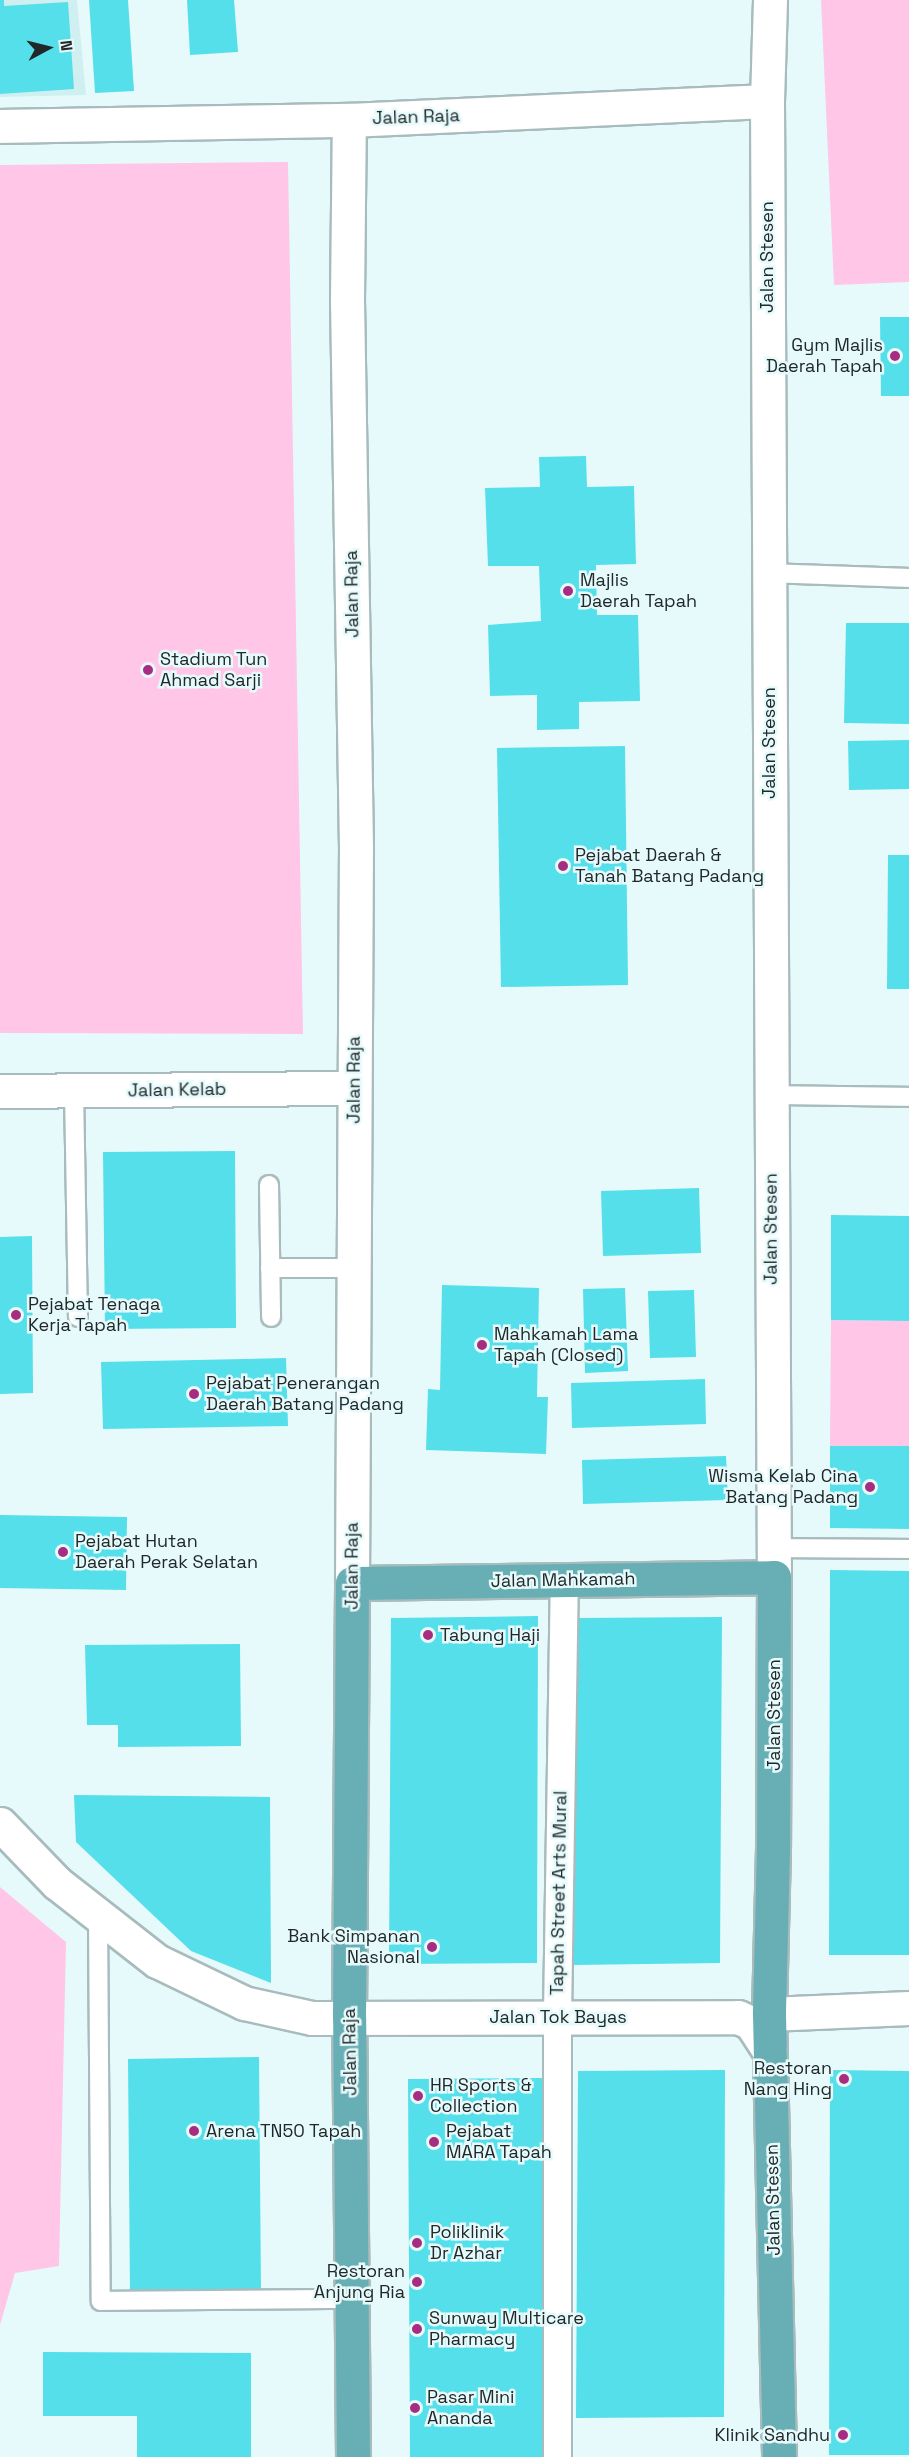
<!DOCTYPE html>
<html>
<head>
<meta charset="utf-8">
<style>
	body { margin:0 }
	#map { position:relative; width:909px; height:2457px; overflow:hidden; background:#e6fafc; font-family:"Space Grotesk",sans-serif }
	div>[style] { position:absolute }
	.built>* { inset:0; background:#d0eff1 }
	.green>* { inset:0; background:#ffc6e7 }
	.building>* { inset:0; background:#54dfea }
	.roads { filter:drop-shadow(2px 0 #a8bbbd) drop-shadow(-2px 0 #a8bbbd) drop-shadow(0 2px #a8bbbd) drop-shadow(0 -2px #a8bbbd) }
	.service>* { height:18px; margin:-9px; padding:0 9px; transform-origin:9px; border-radius:9px; background:#fff }
	.pedestrian>* { height:27px; margin:-13.5px; padding:0 13.5px; transform-origin:13.5px; border-radius:13.5px; background:#fff }
	.minor>* { height:33px; margin:-16.5px; padding:0 16.5px; transform-origin:16.5px; border-radius:16.5px; background:#fff }
	.tertiary>* { height:33px; margin:-16.5px; padding:0 16.5px; transform-origin:16.5px; border-radius:16.5px; background:#fff }
	.secondary>* { height:33px; margin:-16.5px; padding:0 16.5px; transform-origin:16.5px; border-radius:16.5px; background:#fff }
	.trunk>* { height:33px; margin:-16.5px; padding:0 16.5px; transform-origin:16.5px; border-radius:16.5px; background:#67afb4 }
	.dots>* { width:16px; height:16px; translate:-50% -50%; box-sizing:border-box; border:3px solid #e6fafc; border-radius:50% }
	span { translate:-50% -50%; white-space:nowrap; text-align:center; line-height:1.15; -webkit-text-stroke:5px #e6fafc; paint-order:stroke }
	.street-label { font-size:18px; color:#202829 }
	.poi-label { font-size:18px; color:#202829 }
	.right { translate:-100% -50%; text-align:right }
	.left { translate:0 -50%; text-align:left }
	.north { position:absolute; left:18px; top:18px; width:60px; height:60px; -webkit-text-stroke:4px #e6fafc; paint-order:stroke; rotate:83deg; font-size:16px; font-weight:700; line-height:24px; text-align:center; color:#202829 }
	.north::after { content:''; display:block; margin:auto; width:21px; height:27px; background:#202829; clip-path:polygon(50% 0,100% 100%,50% 72%,0 100%) }
</style>
</head>
<body>
<div id="map">
	<div class="built">
		<i style="clip-path:polygon(0 0,77px 0,86px 95px,0 97px)"></i>
	</div>
	<div class="green">
		<i style="clip-path:polygon(821px 0,909px 0,909px 282px,834px 285px)"></i>
		<i style="clip-path:polygon(288px 162px,303px 1034px,0 1033px,0 165px)"></i>
		<i style="clip-path:polygon(831px 1320px,909px 1321px,909px 1446px,830px 1446px)"></i>
		<i style="clip-path:polygon(0 1887px,66px 1942px,59px 2266px,15px 2273px,0 2325px)"></i>
	</div>
	<div class="building">
		<i style="clip-path:polygon(0 0,4px 0,4px 6px,68px 2px,74px 89px,0 94px)"></i>
		<i style="clip-path:polygon(89px 0,128px 0,134px 91px,95px 93px)"></i>
		<i style="clip-path:polygon(187px 0,234px 0,238px 52px,190px 55px)"></i>
		<i style="clip-path:polygon(880px 317px,909px 317px,909px 396px,881px 396px)"></i>
		<i style="clip-path:polygon(586px 456px,587px 487px,634px 486px,636px 564px,596px 565px,597px 615px,638px 615px,640px 701px,579px 702px,579px 729px,537px 730px,537px 695px,490px 696px,488px 625px,541px 621px,539px 566px,488px 566px,485px 488px,540px 487px,539px 457px)"></i>
		<i style="clip-path:polygon(846px 623px,909px 623px,909px 724px,844px 723px)"></i>
		<i style="clip-path:polygon(909px 740px,909px 789px,849px 790px,848px 741px)"></i>
		<i style="clip-path:polygon(625px 746px,628px 985px,501px 987px,497px 748px)"></i>
		<i style="clip-path:polygon(888px 855px,909px 855px,909px 989px,887px 989px)"></i>
		<i style="clip-path:polygon(235px 1151px,236px 1328px,105px 1329px,103px 1152px)"></i>
		<i style="clip-path:polygon(699px 1188px,701px 1253px,603px 1256px,601px 1191px)"></i>
		<i style="clip-path:polygon(831px 1215px,909px 1216px,909px 1321px,831px 1320px)"></i>
		<i style="clip-path:polygon(32px 1236px,33px 1393px,0 1394px,0 1237px)"></i>
		<i style="clip-path:polygon(442px 1285px,539px 1288px,537px 1397px,548px 1397px,546px 1454px,426px 1450px,428px 1389px,440px 1390px)"></i>
		<i style="clip-path:polygon(625px 1288px,628px 1371px,585px 1373px,583px 1289px)"></i>
		<i style="clip-path:polygon(694px 1290px,696px 1357px,650px 1358px,648px 1291px)"></i>
		<i style="clip-path:polygon(286px 1358px,288px 1426px,103px 1429px,101px 1362px)"></i>
		<i style="clip-path:polygon(705px 1379px,706px 1424px,572px 1428px,571px 1383px)"></i>
		<i style="clip-path:polygon(830px 1446px,909px 1446px,909px 1529px,830px 1528px)"></i>
		<i style="clip-path:polygon(726px 1456px,728px 1500px,583px 1504px,582px 1460px)"></i>
		<i style="clip-path:polygon(0 1515px,127px 1517px,126px 1590px,0 1588px)"></i>
		<i style="clip-path:polygon(830px 1570px,909px 1571px,909px 1955px,829px 1955px)"></i>
		<i style="clip-path:polygon(538px 1616px,537px 1963px,389px 1964px,391px 1618px)"></i>
		<i style="clip-path:polygon(722px 1617px,720px 1963px,573px 1965px,575px 1618px)"></i>
		<i style="clip-path:polygon(240px 1644px,241px 1746px,118px 1747px,118px 1725px,87px 1725px,85px 1645px)"></i>
		<i style="clip-path:polygon(74px 1795px,270px 1797px,271px 1983px,191px 1951px,76px 1842px)"></i>
		<i style="clip-path:polygon(259px 2057px,261px 2292px,130px 2293px,128px 2059px)"></i>
		<i style="clip-path:polygon(725px 2070px,724px 2417px,576px 2418px,578px 2071px)"></i>
		<i style="clip-path:polygon(830px 2070px,909px 2071px,909px 2455px,829px 2455px)"></i>
		<i style="clip-path:polygon(542px 2078px,544px 2457px,410px 2457px,408px 2079px)"></i>
		<i style="clip-path:polygon(43px 2352px,251px 2353px,251px 2457px,137px 2457px,137px 2416px,43px 2416px)"></i>
	</div>
	<div class="roads">
		<div class="service">
			<i style="left:768px;top:573px;width:141px;rotate:2deg"></i>
			<i style="left:74px;top:1090px;width:227px;rotate:89deg"></i>
			<i style="left:770px;top:1095px;width:139px;rotate:0.8deg"></i>
			<i style="left:269px;top:1185px;width:132px;rotate:89.1deg"></i>
			<i style="left:270px;top:1268px;width:83px"></i>
			<i style="left:774px;top:1548px;width:135px;rotate:0.4deg"></i>
			<i style="left:98px;top:1916px;width:385px;rotate:89.6deg"></i>
			<i style="left:101px;top:2301px;width:251px;rotate:-0.5deg"></i>
		</div>
		<div class="pedestrian">
			<i style="left:557px;top:2457px;width:441px;rotate:-90deg"></i>
			<i style="left:557px;top:2016px;width:435px;rotate:-89.1deg"></i>
		</div>
		<div class="minor">
			<i style="left:0;top:126px;width:349px;rotate:-1deg"></i>
			<i style="left:0;top:1824px;width:82px;rotate:46deg"></i>
			<i style="left:57px;top:1883px;width:127px;rotate:38deg"></i>
			<i style="left:157px;top:1961px;width:97px;rotate:25.8deg"></i>
			<i style="left:244px;top:2003px;width:70px;rotate:12.4deg"></i>
			<i style="left:312px;top:2018px;width:426px;rotate:-0.1deg"></i>
			<i style="left:738px;top:2017px;width:14px;rotate:25deg"></i>
			<i style="left:751px;top:2023px;width:35px;rotate:57deg"></i>
			<i style="left:769px;top:2014px;width:140px;rotate:-2.5deg"></i>
		</div>
		<div class="tertiary">
			<i style="left:0;top:1091px;width:354px;rotate:-0.5deg"></i>
			<i style="left:352px;top:1583px;width:735px;rotate:-89.69deg"></i>
			<i style="left:356px;top:848px;width:549px;rotate:-90.94deg"></i>
			<i style="left:347px;top:299px;width:179px;rotate:-89.4deg"></i>
			<i style="left:349px;top:120px;width:418px;rotate:-2.6deg"></i>
		</div>
		<div class="secondary">
			<i style="left:770px;top:0;width:101px;rotate:91.7deg"></i>
			<i style="left:767px;top:101px;width:1476px;rotate:89.73deg"></i>
		</div>
		<div class="trunk">
			<i style="left:353px;top:2457px;width:440px;rotate:-90.5deg"></i>
			<i style="left:349px;top:2017px;width:434px;rotate:-89.6deg"></i>
			<i style="left:352px;top:1583px;width:422px;rotate:-0.8deg"></i>
			<i style="left:774px;top:1577px;width:271px;rotate:90.2deg"></i>
			<i style="left:773px;top:1848px;width:166px;rotate:91.4deg"></i>
			<i style="left:769px;top:2014px;width:443px;rotate:88.7deg"></i>
		</div>
	</div>
	<div class="dots">
		<i style="left:895px;top:356px;background:#a62d82"></i>
		<i style="left:568px;top:591px;background:#a62d82"></i>
		<i style="left:148px;top:670px;background:#a62d82"></i>
		<i style="left:563px;top:866px;background:#a62d82"></i>
		<i style="left:16px;top:1315px;background:#a62d82"></i>
		<i style="left:482px;top:1345px;background:#a62d82"></i>
		<i style="left:194px;top:1394px;background:#a62d82"></i>
		<i style="left:870px;top:1487px;background:#a62d82"></i>
		<i style="left:63px;top:1552px;background:#a62d82"></i>
		<i style="left:428px;top:1635px;background:#a62d82"></i>
		<i style="left:432px;top:1947px;background:#a62d82"></i>
		<i style="left:844px;top:2079px;background:#a62d82"></i>
		<i style="left:418px;top:2096px;background:#a62d82"></i>
		<i style="left:194px;top:2131px;background:#a62d82"></i>
		<i style="left:434px;top:2142px;background:#a62d82"></i>
		<i style="left:417px;top:2243px;background:#a62d82"></i>
		<i style="left:417px;top:2282px;background:#a62d82"></i>
		<i style="left:417px;top:2329px;background:#a62d82"></i>
		<i style="left:415px;top:2408px;background:#a62d82"></i>
		<i style="left:843px;top:2435px;background:#a62d82"></i>
	</div>
	<div class="street-label">
		<span style="left:416px;top:117px;rotate:-2deg">Jalan Raja</span>
		<span style="left:767px;top:257px;rotate:-90deg">Jalan Stesen</span>
		<span style="left:352px;top:594px;rotate:-91deg">Jalan Raja</span>
		<span style="left:769px;top:743px;rotate:-90deg">Jalan Stesen</span>
		<span style="left:354px;top:1080px;rotate:-90deg">Jalan Raja</span>
		<span style="left:177px;top:1090px;rotate:-1deg">Jalan Kelab</span>
		<span style="left:771px;top:1229px;rotate:-90deg">Jalan Stesen</span>
		<span style="left:352px;top:1566px;rotate:-90deg">Jalan Raja</span>
		<span style="left:563px;top:1580px;rotate:-1deg">Jalan Mahkamah</span>
		<span style="left:774px;top:1715px;rotate:-90deg">Jalan Stesen</span>
		<span style="left:559px;top:1893px;rotate:-89deg">Tapah Street Arts Mural</span>
		<span style="left:558px;top:2017px">Jalan Tok Bayas</span>
		<span style="left:350px;top:2052px;rotate:-91deg">Jalan Raja</span>
		<span style="left:773px;top:2200px;rotate:-91deg">Jalan Stesen</span>
	</div>
	<div class="poi-label">
		<span class="right" style="left:883px;top:356px">Gym Majlis<br>Daerah Tapah</span>
		<span class="left" style="left:580px;top:591px">Majlis<br>Daerah Tapah</span>
		<span class="left" style="left:160px;top:670px">Stadium Tun<br>Ahmad Sarji</span>
		<span class="left" style="left:575px;top:866px">Pejabat Daerah &amp;<br>Tanah Batang Padang</span>
		<span class="left" style="left:28px;top:1315px">Pejabat Tenaga<br>Kerja Tapah</span>
		<span class="left" style="left:494px;top:1345px">Mahkamah Lama<br>Tapah (Closed)</span>
		<span class="left" style="left:206px;top:1394px">Pejabat Penerangan<br>Daerah Batang Padang</span>
		<span class="right" style="left:858px;top:1487px">Wisma Kelab Cina<br>Batang Padang</span>
		<span class="left" style="left:75px;top:1552px">Pejabat Hutan<br>Daerah Perak Selatan</span>
		<span class="left" style="left:440px;top:1635px">Tabung Haji</span>
		<span class="right" style="left:420px;top:1947px">Bank Simpanan<br>Nasional</span>
		<span class="right" style="left:832px;top:2079px">Restoran<br>Nang Hing</span>
		<span class="left" style="left:430px;top:2096px">HR Sports &amp;<br>Collection</span>
		<span class="left" style="left:206px;top:2131px">Arena TN50 Tapah</span>
		<span class="left" style="left:446px;top:2142px">Pejabat<br>MARA Tapah</span>
		<span class="left" style="left:430px;top:2243px">Poliklinik<br>Dr Azhar</span>
		<span class="right" style="left:405px;top:2282px">Restoran<br>Anjung Ria</span>
		<span class="left" style="left:429px;top:2329px">Sunway Multicare<br>Pharmacy</span>
		<span class="left" style="left:427px;top:2408px">Pasar Mini<br>Ananda</span>
		<span class="right" style="left:830px;top:2435px">Klinik Sandhu</span>
	</div>
	<div class="north">N</div>
</div>
</body>
</html>
